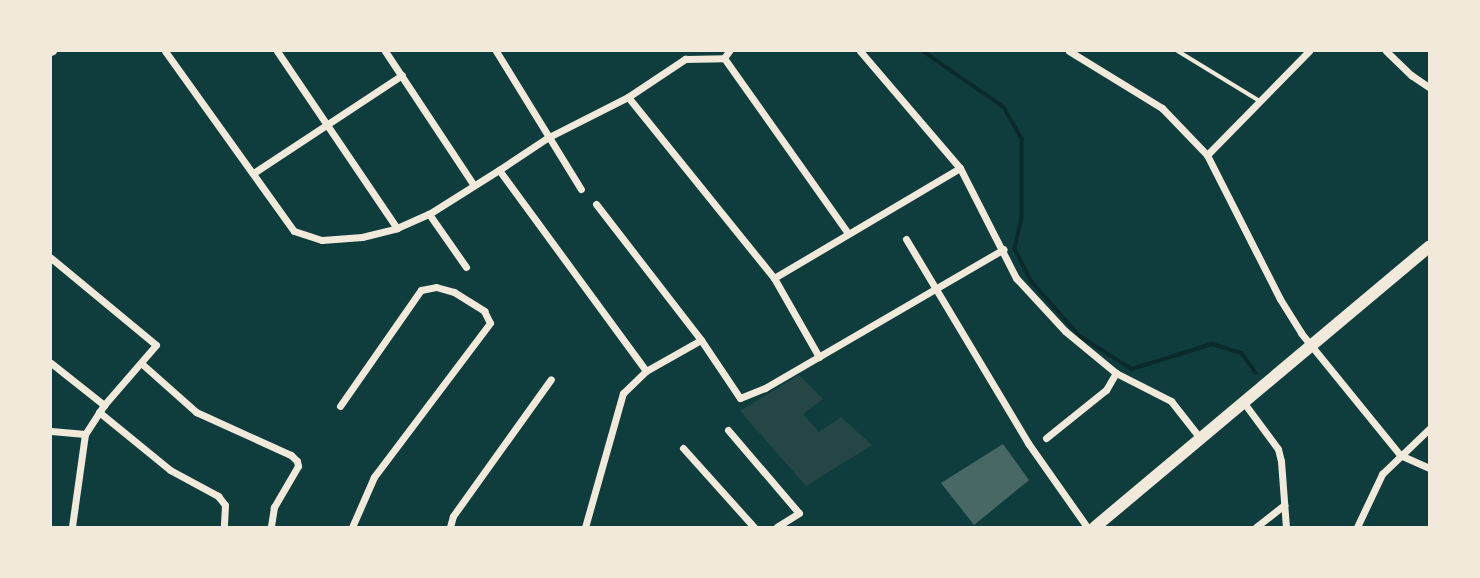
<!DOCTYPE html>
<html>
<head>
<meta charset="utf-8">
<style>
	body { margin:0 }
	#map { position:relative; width:1480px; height:578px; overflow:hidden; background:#0f3d3e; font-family:"Archivo Narrow",sans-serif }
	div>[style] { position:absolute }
	.green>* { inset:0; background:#244646 }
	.stream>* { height:3.5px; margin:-1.75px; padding:0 1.75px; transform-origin:1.75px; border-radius:1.75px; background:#0a2a2b }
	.building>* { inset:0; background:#486865 }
	.service>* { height:3.5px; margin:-1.75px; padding:0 1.75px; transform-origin:1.75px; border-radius:1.75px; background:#f1e9da }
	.minor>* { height:7px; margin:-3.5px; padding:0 3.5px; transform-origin:3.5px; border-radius:3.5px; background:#f1e9da }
	.primary>* { height:12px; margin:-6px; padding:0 6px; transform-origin:6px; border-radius:6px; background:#f1e9da }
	span { translate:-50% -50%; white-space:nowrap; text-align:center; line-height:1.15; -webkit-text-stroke:5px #f1e9da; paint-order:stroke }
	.frame { position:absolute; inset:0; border:52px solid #f1e9da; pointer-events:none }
</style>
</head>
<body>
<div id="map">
	<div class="green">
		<i style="clip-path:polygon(799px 375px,823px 399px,803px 414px,819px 432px,841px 417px,872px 445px,806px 486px,740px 411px)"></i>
	</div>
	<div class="stream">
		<i style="left:923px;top:51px;width:98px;rotate:34.7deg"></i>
		<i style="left:1004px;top:107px;width:38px;rotate:61deg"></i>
		<i style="left:1022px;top:140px;width:78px;rotate:90deg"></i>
		<i style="left:1022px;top:218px;width:32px;rotate:103deg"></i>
		<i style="left:1015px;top:249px;width:36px;rotate:63deg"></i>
		<i style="left:1031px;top:281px;width:74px;rotate:48.3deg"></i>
		<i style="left:1080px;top:336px;width:62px;rotate:32.4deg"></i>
		<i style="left:1132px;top:369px;width:84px;rotate:-17.4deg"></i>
		<i style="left:1212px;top:344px;width:31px;rotate:17deg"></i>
		<i style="left:1242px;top:353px;width:24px;rotate:55deg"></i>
	</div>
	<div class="building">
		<i style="clip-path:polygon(1003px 444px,1029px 480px,974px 525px,941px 483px)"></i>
	</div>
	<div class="service">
		<i style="left:1178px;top:51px;width:96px;rotate:31.4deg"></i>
	</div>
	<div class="minor">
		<i style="left:165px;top:51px;width:221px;rotate:54.4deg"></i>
		<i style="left:294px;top:231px;width:29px;rotate:18deg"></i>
		<i style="left:322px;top:240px;width:40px;rotate:-4.3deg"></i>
		<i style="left:362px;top:237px;width:36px;rotate:-14deg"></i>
		<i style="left:397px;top:228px;width:35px;rotate:-24deg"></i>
		<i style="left:277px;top:51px;width:214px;rotate:55.9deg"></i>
		<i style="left:385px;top:51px;width:159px;rotate:56.5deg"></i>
		<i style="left:496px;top:51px;width:162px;rotate:58.4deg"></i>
		<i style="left:860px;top:51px;width:154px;rotate:49.5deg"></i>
		<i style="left:960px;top:168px;width:123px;rotate:63deg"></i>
		<i style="left:1016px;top:278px;width:72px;rotate:47.2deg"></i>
		<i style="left:1065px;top:331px;width:66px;rotate:39.5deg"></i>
		<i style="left:1116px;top:373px;width:62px;rotate:27deg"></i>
		<i style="left:1171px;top:401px;width:47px;rotate:51.9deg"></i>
		<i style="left:1069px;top:51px;width:109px;rotate:31.5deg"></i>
		<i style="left:1162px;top:108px;width:65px;rotate:46.2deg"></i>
		<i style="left:1207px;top:155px;width:161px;rotate:63.1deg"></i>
		<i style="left:1280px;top:299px;width:40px;rotate:58deg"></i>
		<i style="left:1301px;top:333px;width:157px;rotate:50.9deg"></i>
		<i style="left:1400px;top:455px;width:32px;rotate:24deg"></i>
		<i style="left:1386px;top:51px;width:35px;rotate:44deg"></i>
		<i style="left:1411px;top:75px;width:22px;rotate:34deg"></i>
		<i style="left:51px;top:52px;width:2px;rotate:-27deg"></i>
		<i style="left:724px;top:58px;width:214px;rotate:54.7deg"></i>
		<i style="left:628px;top:97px;width:233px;rotate:51.1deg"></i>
		<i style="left:774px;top:278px;width:91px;rotate:60.3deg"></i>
		<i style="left:1207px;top:155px;width:146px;rotate:-45.6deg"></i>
		<i style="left:499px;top:170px;width:58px;rotate:-33.7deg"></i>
		<i style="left:547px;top:138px;width:91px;rotate:-26.8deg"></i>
		<i style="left:628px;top:97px;width:69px;rotate:-33.7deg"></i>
		<i style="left:685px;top:59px;width:39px;rotate:-1deg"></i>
		<i style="left:724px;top:58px;width:9px;rotate:-54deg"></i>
		<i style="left:255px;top:172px;width:176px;rotate:-33.4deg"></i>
		<i style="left:596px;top:204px;width:172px;rotate:52.3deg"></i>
		<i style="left:906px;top:239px;width:238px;rotate:59.1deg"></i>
		<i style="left:1028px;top:443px;width:103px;rotate:54.9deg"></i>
		<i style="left:51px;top:258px;width:136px;rotate:39.6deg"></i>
		<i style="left:156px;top:345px;width:79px;rotate:130.9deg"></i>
		<i style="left:104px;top:405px;width:35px;rotate:123deg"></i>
		<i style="left:85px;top:434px;width:94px;rotate:98deg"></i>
		<i style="left:466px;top:267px;width:65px;rotate:-124.9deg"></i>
		<i style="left:429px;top:214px;width:83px;rotate:-32.2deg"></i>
		<i style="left:499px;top:170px;width:249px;rotate:53.8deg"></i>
		<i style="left:646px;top:371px;width:32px;rotate:136deg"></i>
		<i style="left:623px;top:393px;width:139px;rotate:105.8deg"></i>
		<i style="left:774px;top:278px;width:216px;rotate:-30.6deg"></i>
		<i style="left:51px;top:363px;width:68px;rotate:38.4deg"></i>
		<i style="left:141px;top:363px;width:74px;rotate:41.7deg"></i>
		<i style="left:196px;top:412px;width:104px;rotate:24.4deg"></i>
		<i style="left:291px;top:455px;width:8px;rotate:45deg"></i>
		<i style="left:297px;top:461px;width:5px;rotate:79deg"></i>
		<i style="left:298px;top:466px;width:48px;rotate:120.3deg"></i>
		<i style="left:274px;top:507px;width:20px;rotate:99deg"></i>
		<i style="left:646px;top:371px;width:63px;rotate:-29.4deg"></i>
		<i style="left:701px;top:340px;width:70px;rotate:56.1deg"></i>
		<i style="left:740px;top:398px;width:27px;rotate:-22deg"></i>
		<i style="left:765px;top:388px;width:276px;rotate:-30.2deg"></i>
		<i style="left:1244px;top:403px;width:57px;rotate:53.5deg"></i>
		<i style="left:1278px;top:449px;width:12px;rotate:76deg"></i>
		<i style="left:1281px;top:461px;width:66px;rotate:85.7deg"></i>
		<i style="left:340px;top:406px;width:141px;rotate:-55.1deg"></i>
		<i style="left:421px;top:290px;width:15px;rotate:-11deg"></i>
		<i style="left:436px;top:287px;width:19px;rotate:16deg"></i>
		<i style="left:454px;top:292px;width:36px;rotate:32deg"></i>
		<i style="left:484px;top:311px;width:13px;rotate:63deg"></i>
		<i style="left:490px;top:323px;width:193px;rotate:127deg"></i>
		<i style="left:374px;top:477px;width:55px;rotate:113.7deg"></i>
		<i style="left:99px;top:412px;width:92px;rotate:39.2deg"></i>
		<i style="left:170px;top:470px;width:55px;rotate:28.4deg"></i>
		<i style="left:218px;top:496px;width:11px;rotate:52deg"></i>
		<i style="left:225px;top:505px;width:22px;rotate:93deg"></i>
		<i style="left:728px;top:430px;width:109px;rotate:49.5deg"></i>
		<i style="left:799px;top:513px;width:26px;rotate:148deg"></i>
		<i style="left:51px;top:431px;width:34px;rotate:5deg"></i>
		<i style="left:1046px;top:438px;width:77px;rotate:-38.7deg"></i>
		<i style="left:1106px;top:390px;width:20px;rotate:-60deg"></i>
		<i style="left:683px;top:448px;width:106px;rotate:48.1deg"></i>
		<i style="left:450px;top:527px;width:11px;rotate:-75deg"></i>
		<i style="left:453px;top:516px;width:168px;rotate:-54.4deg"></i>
		<i style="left:1256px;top:527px;width:36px;rotate:-38deg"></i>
		<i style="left:1357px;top:527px;width:59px;rotate:-64.7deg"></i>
		<i style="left:1382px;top:474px;width:65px;rotate:-43.8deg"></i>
	</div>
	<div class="primary">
		<i style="left:1095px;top:527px;width:436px;rotate:-40deg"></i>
	</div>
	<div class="frame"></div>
</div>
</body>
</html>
